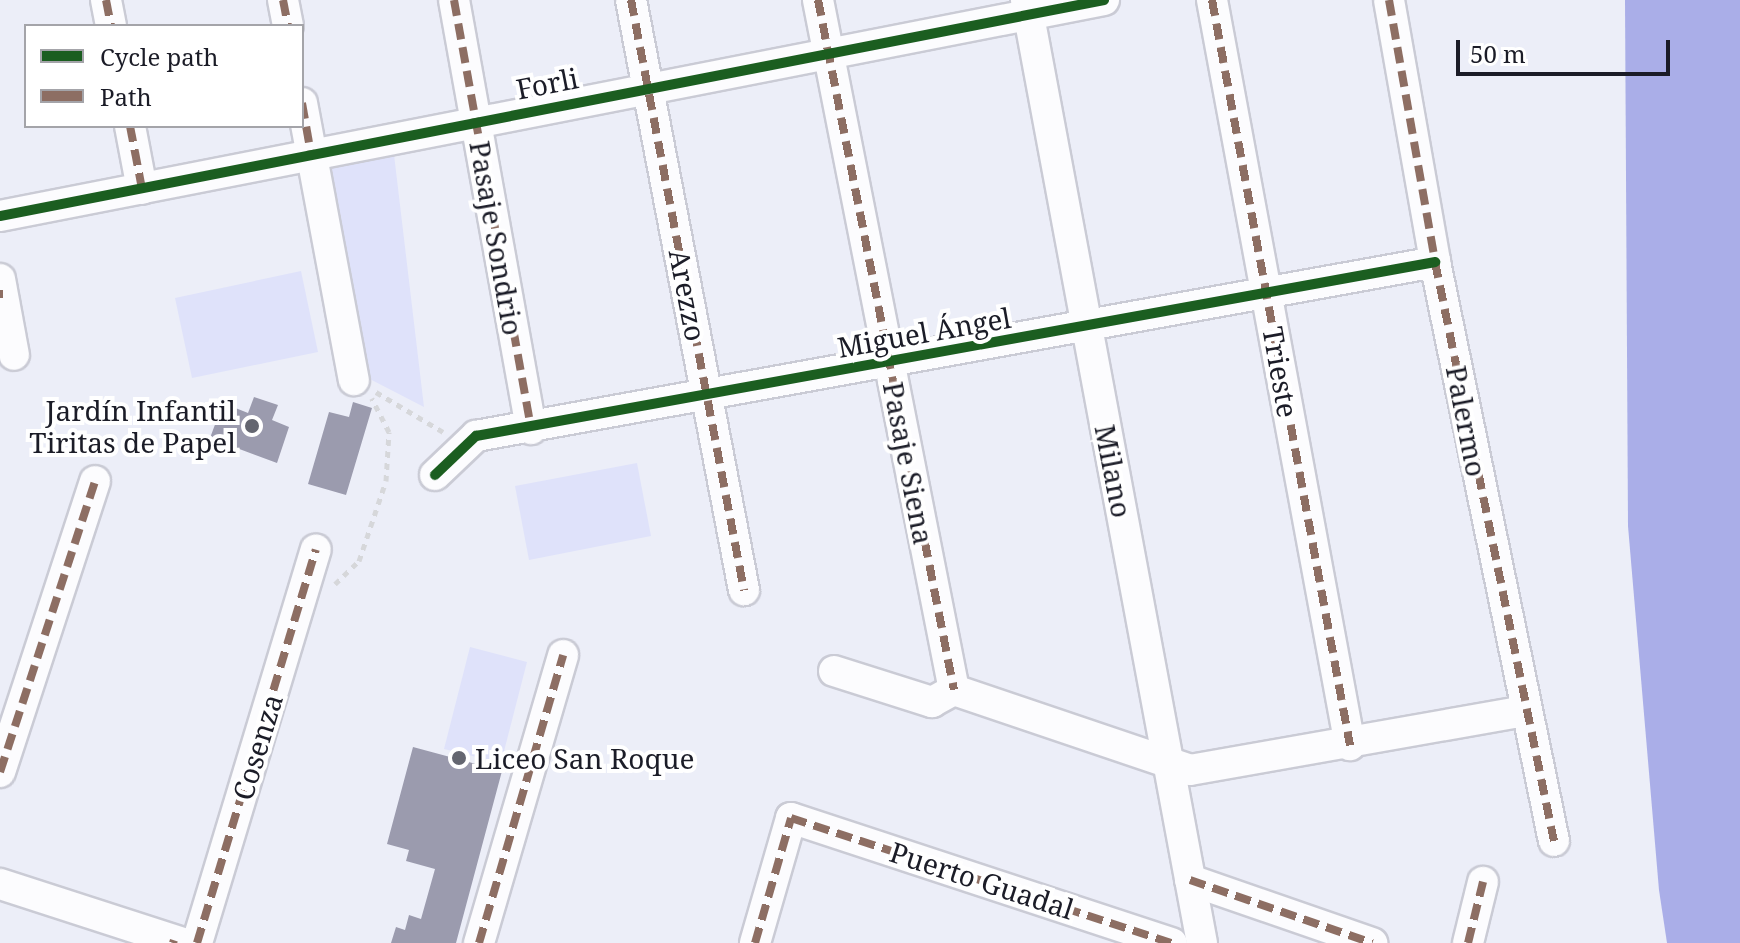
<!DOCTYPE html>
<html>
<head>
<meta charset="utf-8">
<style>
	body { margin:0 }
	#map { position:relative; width:1740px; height:943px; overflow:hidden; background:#eceef8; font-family:"Noto Serif",serif }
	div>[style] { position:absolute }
	.green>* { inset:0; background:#dfe2fa }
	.water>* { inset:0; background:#aaaee8 }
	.building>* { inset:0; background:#9b9bae }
	.path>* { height:5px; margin-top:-2.5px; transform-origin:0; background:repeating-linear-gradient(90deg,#d6d7da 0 6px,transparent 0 12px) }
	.roads { filter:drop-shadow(2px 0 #cacbd5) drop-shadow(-2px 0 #cacbd5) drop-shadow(0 2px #cacbd5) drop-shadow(0 -2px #cacbd5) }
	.minor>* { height:30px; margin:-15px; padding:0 15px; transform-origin:15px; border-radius:15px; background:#fcfcfe }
	.quiet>* { height:8px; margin-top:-4px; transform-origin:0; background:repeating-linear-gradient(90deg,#8d6e63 0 16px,transparent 0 24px) }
	.cycleway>* { height:10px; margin:-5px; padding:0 5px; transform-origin:5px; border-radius:5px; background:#1b5e20 }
	.dots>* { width:22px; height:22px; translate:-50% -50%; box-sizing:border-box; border:4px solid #fff; border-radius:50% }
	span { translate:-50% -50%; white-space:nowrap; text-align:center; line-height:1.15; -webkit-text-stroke:8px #fff; paint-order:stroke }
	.street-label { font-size:28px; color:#1b1c27 }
	.poi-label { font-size:28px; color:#1b1c27 }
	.right { translate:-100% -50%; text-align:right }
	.left { translate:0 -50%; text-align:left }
	.legend { position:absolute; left:24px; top:24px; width:280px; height:104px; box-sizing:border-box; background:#fff; border:2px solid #a4a4a9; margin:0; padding:10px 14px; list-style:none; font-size:24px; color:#1b1c27 }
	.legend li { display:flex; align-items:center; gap:16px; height:40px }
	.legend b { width:40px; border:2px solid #a4a4a9 }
	.scale { position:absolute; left:1456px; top:40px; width:214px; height:36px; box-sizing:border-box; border:4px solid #1b1c27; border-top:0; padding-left:10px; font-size:24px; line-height:28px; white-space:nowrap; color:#1b1c27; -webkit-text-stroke:6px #fff; paint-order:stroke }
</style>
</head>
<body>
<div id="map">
	<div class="green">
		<i style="clip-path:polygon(393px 146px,424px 407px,362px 375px,321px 161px)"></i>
		<i style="clip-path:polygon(301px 271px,318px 352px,192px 378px,175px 298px)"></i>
		<i style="clip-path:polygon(637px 463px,651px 536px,529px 560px,515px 486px)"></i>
		<i style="clip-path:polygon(470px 647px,527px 662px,501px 763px,444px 749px)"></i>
	</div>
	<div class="water">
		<i style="clip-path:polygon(1625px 0,1740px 0,1740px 943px,1667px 943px,1659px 890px,1628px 526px)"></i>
	</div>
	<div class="building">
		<i style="clip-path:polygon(254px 397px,278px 405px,272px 420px,289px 427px,277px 463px,210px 438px,223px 403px,248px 413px)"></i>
		<i style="clip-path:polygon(353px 402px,372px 408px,346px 495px,308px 484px,329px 412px,349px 417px)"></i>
		<i style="clip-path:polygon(413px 747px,502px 771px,456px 943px,391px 943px,396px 927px,405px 930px,409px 915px,421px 919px,435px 869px,406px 861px,409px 850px,387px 844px)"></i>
	</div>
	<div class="path">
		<i style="left:376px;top:392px;width:78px;rotate:30.8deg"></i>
		<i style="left:335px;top:584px;width:33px;rotate:-44deg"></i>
		<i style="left:359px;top:561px;width:84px;rotate:-71.4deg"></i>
		<i style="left:386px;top:481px;width:49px;rotate:-86.5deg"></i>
		<i style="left:389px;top:432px;width:38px;rotate:-117deg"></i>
	</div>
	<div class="roads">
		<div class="minor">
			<i style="left:106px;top:0;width:26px;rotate:79deg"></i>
			<i style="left:283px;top:0;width:26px;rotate:79deg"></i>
			<i style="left:454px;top:0;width:436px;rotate:79.8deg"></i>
			<i style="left:631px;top:0;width:601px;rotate:79.16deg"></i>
			<i style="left:818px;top:0;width:703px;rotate:78.85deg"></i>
			<i style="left:1026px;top:0;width:959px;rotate:79.43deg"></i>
			<i style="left:1212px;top:0;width:758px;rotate:79.51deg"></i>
			<i style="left:1389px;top:0;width:266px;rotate:80deg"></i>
			<i style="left:1435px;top:262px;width:591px;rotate:78.39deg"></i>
			<i style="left:302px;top:103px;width:282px;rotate:79.4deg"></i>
			<i style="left:130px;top:126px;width:64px;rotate:79.2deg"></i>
			<i style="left:0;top:216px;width:1125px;rotate:-11.07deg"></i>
			<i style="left:0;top:279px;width:77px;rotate:79.6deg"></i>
			<i style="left:435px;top:475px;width:57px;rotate:-43.6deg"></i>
			<i style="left:476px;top:436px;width:975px;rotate:-10.28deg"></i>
			<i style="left:834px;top:671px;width:103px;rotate:17.6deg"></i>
			<i style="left:932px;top:702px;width:25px;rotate:-29deg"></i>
			<i style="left:954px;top:690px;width:249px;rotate:18.7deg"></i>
			<i style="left:1190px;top:770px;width:340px;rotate:-10deg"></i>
			<i style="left:0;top:772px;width:306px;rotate:-71.9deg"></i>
			<i style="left:1190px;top:880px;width:193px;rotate:19.1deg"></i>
			<i style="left:0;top:884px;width:192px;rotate:17.9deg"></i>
			<i style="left:197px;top:943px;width:411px;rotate:-73.2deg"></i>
			<i style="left:479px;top:943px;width:300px;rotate:-73.7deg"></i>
			<i style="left:755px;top:943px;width:130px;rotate:-73.9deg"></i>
			<i style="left:791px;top:818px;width:401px;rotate:18.2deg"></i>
			<i style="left:1468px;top:943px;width:63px;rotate:-76.2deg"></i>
		</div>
	</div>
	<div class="quiet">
		<i style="left:106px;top:0;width:26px;rotate:79deg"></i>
		<i style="left:283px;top:0;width:26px;rotate:79deg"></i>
		<i style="left:454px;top:0;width:436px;rotate:79.8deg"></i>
		<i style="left:631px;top:0;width:601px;rotate:79.16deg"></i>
		<i style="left:818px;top:0;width:703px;rotate:78.85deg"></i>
		<i style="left:1212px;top:0;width:758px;rotate:79.51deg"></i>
		<i style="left:1389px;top:0;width:266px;rotate:80deg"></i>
		<i style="left:1435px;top:262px;width:591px;rotate:78.39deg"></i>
		<i style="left:302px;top:103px;width:52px;rotate:80deg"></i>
		<i style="left:130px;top:126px;width:64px;rotate:79.2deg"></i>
		<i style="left:0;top:294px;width:3px"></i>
		<i style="left:0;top:772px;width:306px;rotate:-71.9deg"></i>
		<i style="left:1190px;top:880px;width:193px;rotate:19.1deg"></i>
		<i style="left:173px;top:943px;width:3px;rotate:-72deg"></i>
		<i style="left:197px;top:943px;width:411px;rotate:-73.2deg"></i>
		<i style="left:479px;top:943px;width:300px;rotate:-73.7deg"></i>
		<i style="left:755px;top:943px;width:130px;rotate:-73.9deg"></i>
		<i style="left:791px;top:818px;width:401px;rotate:18.2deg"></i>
		<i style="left:1468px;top:943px;width:63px;rotate:-76.2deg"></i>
	</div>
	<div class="cycleway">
		<i style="left:0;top:216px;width:1125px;rotate:-11.07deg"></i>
		<i style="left:435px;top:475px;width:57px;rotate:-43.6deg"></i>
		<i style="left:476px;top:436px;width:975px;rotate:-10.28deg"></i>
	</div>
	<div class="dots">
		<i style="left:252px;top:426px;background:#646670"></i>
		<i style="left:459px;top:758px;background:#646670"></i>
	</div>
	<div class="street-label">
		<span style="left:547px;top:83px;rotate:-11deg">Forli</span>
		<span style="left:497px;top:238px;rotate:80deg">Pasaje Sondrio</span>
		<span style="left:688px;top:295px;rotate:79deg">Arezzo</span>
		<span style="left:924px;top:332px;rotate:-10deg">Miguel Ángel</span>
		<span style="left:1281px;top:372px;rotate:80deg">Trieste</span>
		<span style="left:1467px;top:421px;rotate:79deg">Palermo</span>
		<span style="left:909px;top:463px;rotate:79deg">Pasaje Siena</span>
		<span style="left:1114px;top:471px;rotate:79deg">Milano</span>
		<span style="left:257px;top:747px;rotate:-73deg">Cosenza</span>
		<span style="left:982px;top:880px;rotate:18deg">Puerto Guadal</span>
	</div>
	<div class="poi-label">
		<span class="right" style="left:236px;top:426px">Jardín Infantil<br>Tiritas de Papel</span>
		<span class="left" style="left:475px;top:758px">Liceo San Roque</span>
	</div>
	<ul class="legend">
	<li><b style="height:10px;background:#1b5e20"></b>Cycle path</li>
	<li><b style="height:10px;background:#8d6e63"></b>Path</li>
	</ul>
	<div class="scale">50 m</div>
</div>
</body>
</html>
